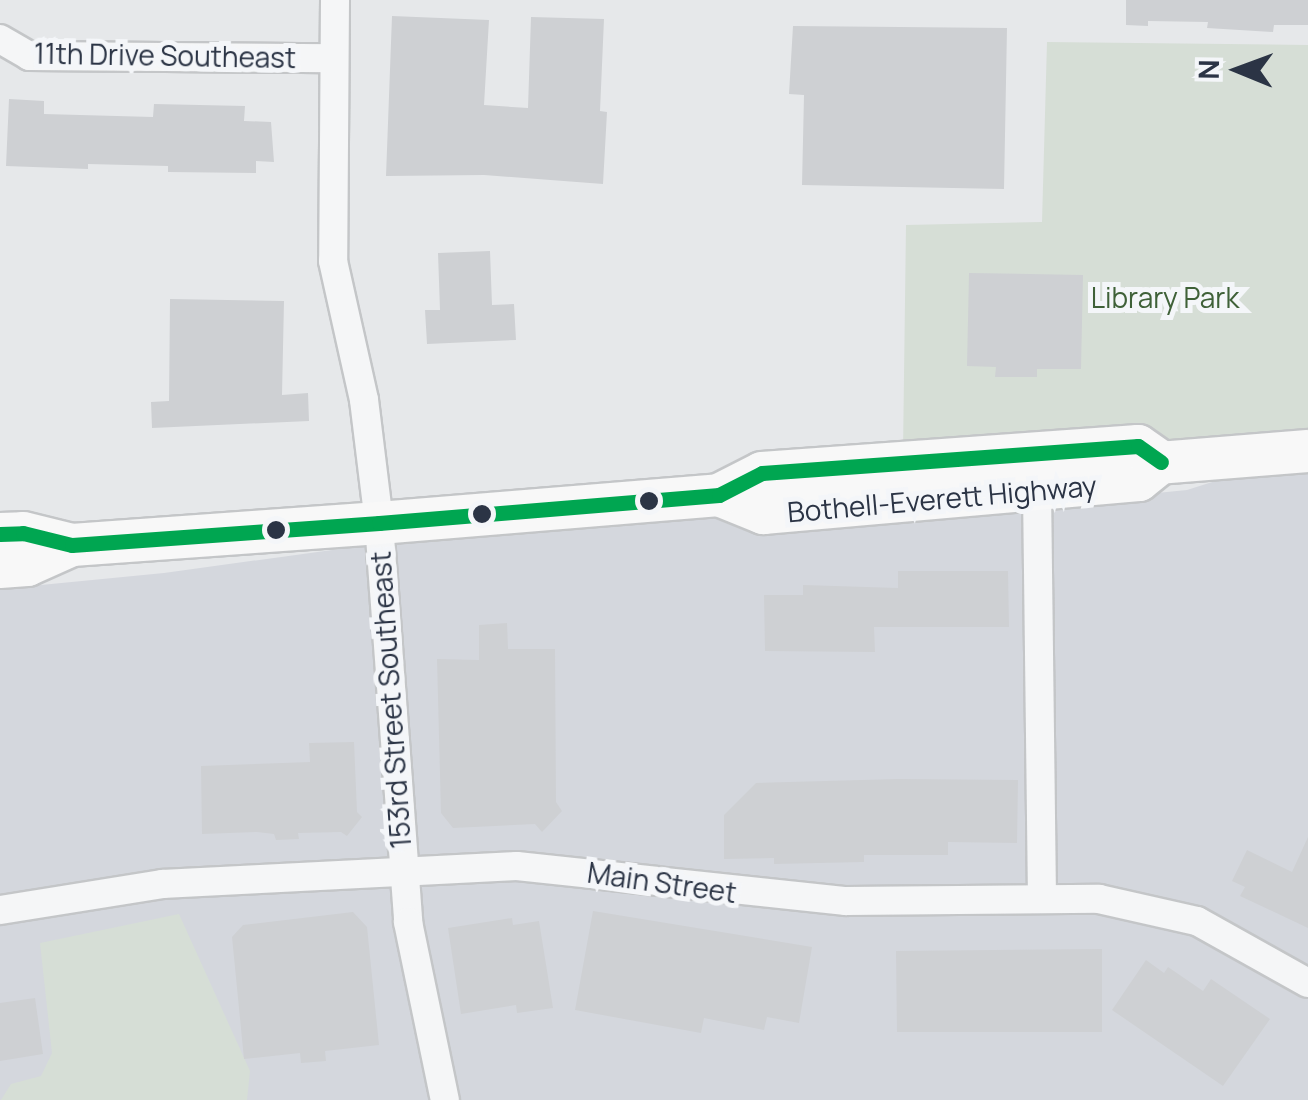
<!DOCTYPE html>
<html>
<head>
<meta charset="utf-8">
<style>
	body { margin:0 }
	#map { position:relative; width:1308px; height:1100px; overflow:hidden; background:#e6e8ea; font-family:Manrope,sans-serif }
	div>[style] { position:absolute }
	.built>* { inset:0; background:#d4d7dd }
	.green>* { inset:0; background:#d6ded6 }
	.building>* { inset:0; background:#ced0d3 }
	.roads { filter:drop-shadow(2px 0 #c4c6c8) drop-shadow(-2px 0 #c4c6c8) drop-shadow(0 2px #c4c6c8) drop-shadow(0 -2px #c4c6c8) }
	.minor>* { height:28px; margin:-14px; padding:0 14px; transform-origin:14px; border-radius:14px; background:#f5f6f7 }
	.primary>* { height:42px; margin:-21px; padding:0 21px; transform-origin:21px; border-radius:21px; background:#f8f8f8 }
	.bus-1>* { height:15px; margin:-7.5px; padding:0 7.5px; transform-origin:7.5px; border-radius:7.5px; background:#00a651 }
	.dots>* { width:28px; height:28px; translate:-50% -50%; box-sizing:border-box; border:5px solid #f4f6f9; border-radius:50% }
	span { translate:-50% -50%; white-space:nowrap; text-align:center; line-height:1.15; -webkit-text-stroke:10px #f4f6f9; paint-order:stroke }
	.street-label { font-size:28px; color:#2b3445 }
	.park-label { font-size:28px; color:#3f6138 }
	.north { position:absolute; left:1188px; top:20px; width:100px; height:100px; -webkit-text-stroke:8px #f4f6f9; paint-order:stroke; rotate:271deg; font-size:28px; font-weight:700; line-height:40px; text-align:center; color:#2b3445 }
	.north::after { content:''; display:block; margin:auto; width:35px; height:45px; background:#2b3445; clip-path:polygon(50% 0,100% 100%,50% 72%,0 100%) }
</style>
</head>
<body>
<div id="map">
	<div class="built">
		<i style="clip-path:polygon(1308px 466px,1308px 1100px,0 1100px,0 589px,164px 573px,470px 531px,694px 515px,786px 530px,1187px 490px,1247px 471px)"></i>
	</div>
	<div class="green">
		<i style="clip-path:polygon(1047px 42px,1308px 45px,1308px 441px,903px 452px,906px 225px,1042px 222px)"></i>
		<i style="clip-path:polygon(179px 914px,250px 1071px,247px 1100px,1px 1100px,11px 1084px,41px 1076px,52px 1053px,40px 943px)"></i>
	</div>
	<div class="building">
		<i style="clip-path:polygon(1126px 0,1308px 0,1308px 25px,1274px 25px,1273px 32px,1207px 28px,1208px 22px,1148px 21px,1148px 26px,1126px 25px)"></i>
		<i style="clip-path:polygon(392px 16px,489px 20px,484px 105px,528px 108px,531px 17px,604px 19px,600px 111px,607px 112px,603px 184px,484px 175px,386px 176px)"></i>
		<i style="clip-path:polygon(793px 26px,1007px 28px,1004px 189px,802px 185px,804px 95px,789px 94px)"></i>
		<i style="clip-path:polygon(9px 99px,44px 101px,44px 114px,153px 117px,154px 104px,245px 106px,244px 121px,271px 122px,274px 162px,256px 161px,256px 173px,168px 172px,168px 166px,88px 164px,88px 169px,6px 166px)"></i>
		<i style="clip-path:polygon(490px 251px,492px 305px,514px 304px,516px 340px,427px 344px,425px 310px,440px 310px,438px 253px)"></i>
		<i style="clip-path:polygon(969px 273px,1083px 275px,1081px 369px,1037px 369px,1037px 377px,995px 377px,996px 367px,967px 366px)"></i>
		<i style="clip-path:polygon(170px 299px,284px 301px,282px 395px,308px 393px,309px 421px,152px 428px,151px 402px,169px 401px)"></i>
		<i style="clip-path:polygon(898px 571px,1008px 571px,1009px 627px,874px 627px,875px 652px,765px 651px,764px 595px,803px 595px,803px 585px,898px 588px)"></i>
		<i style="clip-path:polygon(507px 623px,508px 649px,555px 649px,556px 802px,562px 811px,542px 832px,535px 824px,453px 828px,441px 813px,437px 659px,479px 660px,479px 625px)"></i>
		<i style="clip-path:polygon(354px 742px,357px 812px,362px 817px,347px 836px,341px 832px,298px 833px,299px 839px,276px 840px,274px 834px,257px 832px,202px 834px,201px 766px,310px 762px,309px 743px)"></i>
		<i style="clip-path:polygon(898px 779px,1018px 780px,1017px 843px,948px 842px,948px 855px,864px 855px,864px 862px,774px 864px,774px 858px,724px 859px,724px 815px,756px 783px)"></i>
		<i style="clip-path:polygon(1308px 837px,1308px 928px,1240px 896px,1245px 887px,1232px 881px,1247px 850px,1292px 872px)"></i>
		<i style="clip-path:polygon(593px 911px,812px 947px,799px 1023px,767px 1017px,764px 1030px,704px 1018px,701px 1033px,575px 1010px)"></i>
		<i style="clip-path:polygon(353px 912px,367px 927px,379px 1045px,325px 1051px,326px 1061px,301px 1063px,300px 1053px,244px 1059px,232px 937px,243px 925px)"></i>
		<i style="clip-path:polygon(512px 918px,513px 925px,539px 921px,553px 1008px,517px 1013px,516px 1005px,461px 1014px,448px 928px)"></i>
		<i style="clip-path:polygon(1102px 949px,1102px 1032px,897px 1032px,896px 951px)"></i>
		<i style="clip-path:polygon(1146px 960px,1164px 973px,1168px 967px,1203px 991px,1211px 979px,1270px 1019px,1223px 1086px,1112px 1010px)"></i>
		<i style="clip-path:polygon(35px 998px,43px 1054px,0 1061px,0 1003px)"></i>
	</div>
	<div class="roads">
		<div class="minor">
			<i style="left:335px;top:0;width:261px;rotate:90.4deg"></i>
			<i style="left:333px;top:261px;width:142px;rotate:77.4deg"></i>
			<i style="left:364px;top:400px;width:124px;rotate:83deg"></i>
			<i style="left:379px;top:523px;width:400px;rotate:85.8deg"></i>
			<i style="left:408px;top:922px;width:182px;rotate:78.3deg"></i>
			<i style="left:0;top:39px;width:34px;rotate:30deg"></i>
			<i style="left:29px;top:56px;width:305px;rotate:0.4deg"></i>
			<i style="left:1037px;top:489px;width:409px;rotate:89.3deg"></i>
			<i style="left:0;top:910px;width:164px;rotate:-9.1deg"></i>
			<i style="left:162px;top:884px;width:355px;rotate:-2.9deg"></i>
			<i style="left:517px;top:866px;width:331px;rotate:6.1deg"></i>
			<i style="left:846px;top:901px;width:253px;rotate:-0.5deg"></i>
			<i style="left:1099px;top:899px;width:100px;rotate:12.7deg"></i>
			<i style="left:1197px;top:921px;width:127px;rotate:29.2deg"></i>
		</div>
		<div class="primary">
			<i style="left:1134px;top:465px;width:175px;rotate:-4.6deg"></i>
			<i style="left:719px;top:495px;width:48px;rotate:22.2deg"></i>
			<i style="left:763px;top:513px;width:377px;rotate:-5deg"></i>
			<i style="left:1139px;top:480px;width:28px;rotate:-39deg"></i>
			<i style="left:0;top:534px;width:23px;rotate:-2deg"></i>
			<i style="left:23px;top:533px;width:50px;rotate:13.8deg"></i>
			<i style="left:72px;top:545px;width:308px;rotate:-4.1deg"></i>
			<i style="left:379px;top:523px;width:341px;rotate:-4.7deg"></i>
			<i style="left:719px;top:495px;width:48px;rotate:-27.1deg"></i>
			<i style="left:762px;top:473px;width:377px;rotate:-4.1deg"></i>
			<i style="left:1138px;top:446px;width:28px;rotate:35deg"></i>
			<i style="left:0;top:567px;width:27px;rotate:-4deg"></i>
			<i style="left:27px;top:565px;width:49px;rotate:-24deg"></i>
		</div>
	</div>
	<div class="bus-1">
		<i style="left:0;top:534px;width:23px;rotate:-2deg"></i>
		<i style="left:23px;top:533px;width:50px;rotate:13.8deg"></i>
		<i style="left:72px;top:545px;width:308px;rotate:-4.1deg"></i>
		<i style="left:379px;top:523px;width:341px;rotate:-4.7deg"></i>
		<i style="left:719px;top:495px;width:48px;rotate:-27.1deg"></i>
		<i style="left:762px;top:473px;width:377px;rotate:-4.1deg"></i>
		<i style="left:1138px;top:446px;width:28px;rotate:35deg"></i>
	</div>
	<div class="dots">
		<i style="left:649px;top:501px;background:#2b3445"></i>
		<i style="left:482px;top:514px;background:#2b3445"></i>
		<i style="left:276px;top:530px;background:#2b3445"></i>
	</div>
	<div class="street-label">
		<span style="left:165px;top:55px;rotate:1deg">11th Drive Southeast</span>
		<span style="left:942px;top:498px;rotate:-5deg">Bothell-Everett Highway</span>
		<span style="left:390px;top:700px;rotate:-94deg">153rd Street Southeast</span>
		<span style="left:662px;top:882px;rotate:8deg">Main Street</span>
	</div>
	<div class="park-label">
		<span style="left:1165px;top:297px">Library Park</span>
	</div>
	<div class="north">N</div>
</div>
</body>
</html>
